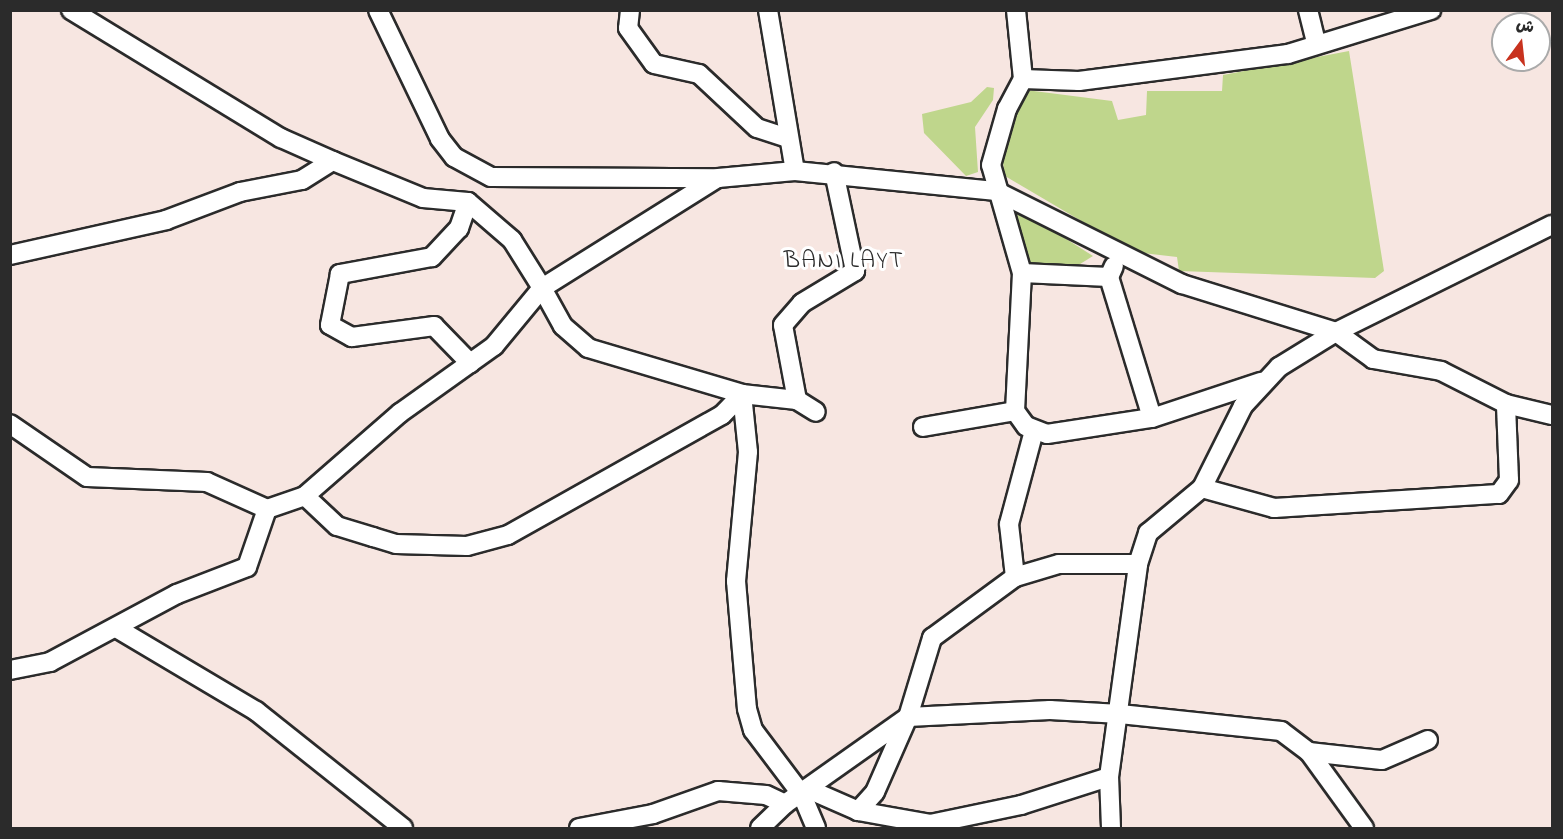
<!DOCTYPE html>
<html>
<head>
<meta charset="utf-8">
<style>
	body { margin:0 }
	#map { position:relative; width:1563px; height:839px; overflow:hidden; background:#f7e6e1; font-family:"Indie Flower","Playpen Sans Arabic",sans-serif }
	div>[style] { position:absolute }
	.green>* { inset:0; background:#bfd68c }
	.roads { filter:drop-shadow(2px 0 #2b2b2b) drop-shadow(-2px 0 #2b2b2b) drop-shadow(0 2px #2b2b2b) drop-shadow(0 -2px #2b2b2b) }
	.minor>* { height:18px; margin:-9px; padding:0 9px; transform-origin:9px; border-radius:9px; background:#fff }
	span { translate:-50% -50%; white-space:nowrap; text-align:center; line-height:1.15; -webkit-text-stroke:6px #fff; paint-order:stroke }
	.quarter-label { font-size:24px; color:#2b2b2b; letter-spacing:1.5px }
	.frame { position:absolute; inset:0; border:12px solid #2b2b2b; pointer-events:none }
	.north { position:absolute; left:1491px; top:12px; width:60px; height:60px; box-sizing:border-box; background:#fff; border:2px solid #aaa; border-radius:50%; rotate:15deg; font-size:16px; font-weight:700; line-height:24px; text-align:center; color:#2b2b2b }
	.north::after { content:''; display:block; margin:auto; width:21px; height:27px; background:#c8321e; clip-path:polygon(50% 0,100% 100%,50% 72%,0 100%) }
</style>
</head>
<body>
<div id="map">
	<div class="green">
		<i style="clip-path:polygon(1349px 51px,1384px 271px,1375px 278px,1179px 271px,1177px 257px,1134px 252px,1005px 176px,1001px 150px,1026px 90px,1112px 101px,1118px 120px,1146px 115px,1147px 91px,1222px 91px,1223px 75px)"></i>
		<i style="clip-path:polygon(987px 87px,994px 88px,993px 100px,975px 127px,978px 172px,966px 176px,924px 133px,922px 114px,971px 102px)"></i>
		<i style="clip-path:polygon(997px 195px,1093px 256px,1072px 269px,1034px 265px,1020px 257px)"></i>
	</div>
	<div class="roads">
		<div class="minor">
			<i style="left:71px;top:10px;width:246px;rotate:31.4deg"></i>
			<i style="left:281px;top:138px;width:57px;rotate:23.9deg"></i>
			<i style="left:378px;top:10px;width:143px;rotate:64.3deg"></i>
			<i style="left:440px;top:139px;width:23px;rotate:52deg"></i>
			<i style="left:454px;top:157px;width:42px;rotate:28.4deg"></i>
			<i style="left:491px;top:177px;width:227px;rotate:0.3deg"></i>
			<i style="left:718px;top:178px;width:77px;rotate:-5.2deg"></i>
			<i style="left:795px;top:171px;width:202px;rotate:5.7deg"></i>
			<i style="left:996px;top:191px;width:208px;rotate:26.6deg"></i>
			<i style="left:1182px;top:284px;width:161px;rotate:17.3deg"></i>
			<i style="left:1336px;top:332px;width:46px;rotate:36.1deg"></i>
			<i style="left:1373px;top:359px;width:69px;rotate:10deg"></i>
			<i style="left:1441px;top:371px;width:73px;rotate:26.9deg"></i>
			<i style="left:1506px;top:404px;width:47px;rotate:13.4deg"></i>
			<i style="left:630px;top:10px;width:18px;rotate:96deg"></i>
			<i style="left:628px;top:28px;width:44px;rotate:54.2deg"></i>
			<i style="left:654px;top:64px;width:46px;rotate:12.5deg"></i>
			<i style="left:699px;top:74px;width:79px;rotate:43deg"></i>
			<i style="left:757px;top:128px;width:33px;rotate:18deg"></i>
			<i style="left:768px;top:10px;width:163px;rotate:80.5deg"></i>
			<i style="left:1308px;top:10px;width:34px;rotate:76deg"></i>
			<i style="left:1023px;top:79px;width:56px;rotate:2deg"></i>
			<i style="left:1079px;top:81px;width:211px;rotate:-7.4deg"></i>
			<i style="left:1288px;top:54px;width:150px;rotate:-17.1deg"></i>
			<i style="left:716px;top:179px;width:205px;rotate:147.9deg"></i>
			<i style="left:542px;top:288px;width:43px;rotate:61.1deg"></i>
			<i style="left:563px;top:326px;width:33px;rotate:41deg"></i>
			<i style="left:588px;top:348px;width:161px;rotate:16.6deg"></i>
			<i style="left:742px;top:394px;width:58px;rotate:84.1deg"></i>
			<i style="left:748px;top:452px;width:130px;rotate:95.3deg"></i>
			<i style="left:736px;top:581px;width:128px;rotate:85.1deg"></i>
			<i style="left:747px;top:709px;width:22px;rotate:74deg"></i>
			<i style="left:753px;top:730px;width:81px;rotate:53deg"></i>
			<i style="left:802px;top:795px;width:36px;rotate:67deg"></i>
			<i style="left:468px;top:202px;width:28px;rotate:109deg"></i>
			<i style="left:459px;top:228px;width:40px;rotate:133deg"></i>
			<i style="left:432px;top:257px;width:94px;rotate:169.5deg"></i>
			<i style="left:340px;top:274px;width:52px;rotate:101.1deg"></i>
			<i style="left:330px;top:325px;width:25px;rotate:29deg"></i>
			<i style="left:352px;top:337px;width:83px;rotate:-7.6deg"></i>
			<i style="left:434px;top:326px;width:52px;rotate:45.8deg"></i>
			<i style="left:10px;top:255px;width:160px;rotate:-12.6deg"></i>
			<i style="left:166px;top:220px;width:79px;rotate:-20.7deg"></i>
			<i style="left:240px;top:192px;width:63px;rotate:-11deg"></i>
			<i style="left:302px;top:180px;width:36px;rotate:-32deg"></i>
			<i style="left:333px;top:161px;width:97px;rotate:22.3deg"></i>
			<i style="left:423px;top:198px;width:45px;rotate:5.1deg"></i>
			<i style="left:468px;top:202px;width:58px;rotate:40.8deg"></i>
			<i style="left:512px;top:240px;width:57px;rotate:58deg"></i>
			<i style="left:542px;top:288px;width:75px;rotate:129.6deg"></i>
			<i style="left:494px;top:346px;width:115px;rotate:144.5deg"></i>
			<i style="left:400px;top:413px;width:126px;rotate:138.9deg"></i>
			<i style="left:305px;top:496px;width:40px;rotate:161.1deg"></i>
			<i style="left:267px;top:509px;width:66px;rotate:-155.8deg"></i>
			<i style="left:207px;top:482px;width:120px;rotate:-177.6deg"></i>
			<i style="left:87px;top:477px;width:93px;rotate:-145.5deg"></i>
			<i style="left:1022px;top:273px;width:87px;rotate:2.6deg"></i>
			<i style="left:1109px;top:277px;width:12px;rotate:-66deg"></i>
			<i style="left:1109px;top:277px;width:147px;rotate:73deg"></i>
			<i style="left:797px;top:400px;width:76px;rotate:-100.6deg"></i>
			<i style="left:783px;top:325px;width:29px;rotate:-49deg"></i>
			<i style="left:802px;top:303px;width:62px;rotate:-31.1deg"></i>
			<i style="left:855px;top:271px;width:101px;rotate:-102deg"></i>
			<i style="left:1015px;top:411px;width:138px;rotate:-87.1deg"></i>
			<i style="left:1022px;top:273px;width:112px;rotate:-106deg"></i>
			<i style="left:991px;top:165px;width:58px;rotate:-74.1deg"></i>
			<i style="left:1007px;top:109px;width:34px;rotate:-62deg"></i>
			<i style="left:1023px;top:79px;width:69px;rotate:-95.8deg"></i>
			<i style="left:923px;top:427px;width:93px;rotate:-9.9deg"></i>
			<i style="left:1015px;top:411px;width:19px;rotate:54deg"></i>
			<i style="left:1026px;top:426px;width:22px;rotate:21deg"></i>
			<i style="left:1047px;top:434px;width:106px;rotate:-8.7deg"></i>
			<i style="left:1152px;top:418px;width:115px;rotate:-18.3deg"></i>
			<i style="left:1202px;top:488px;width:75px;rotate:15.5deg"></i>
			<i style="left:1274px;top:508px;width:225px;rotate:-3.6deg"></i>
			<i style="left:1499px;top:494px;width:17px;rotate:-54deg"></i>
			<i style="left:1509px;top:480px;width:76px;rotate:-92.3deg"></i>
			<i style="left:305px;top:496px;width:44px;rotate:43.2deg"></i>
			<i style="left:337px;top:526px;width:38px;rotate:17deg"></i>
			<i style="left:373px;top:537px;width:24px;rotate:17deg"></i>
			<i style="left:396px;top:544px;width:71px;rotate:1.6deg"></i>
			<i style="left:467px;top:546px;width:42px;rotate:-15deg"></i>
			<i style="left:508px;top:535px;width:245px;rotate:-29.3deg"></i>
			<i style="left:722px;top:415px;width:29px;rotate:-46deg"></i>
			<i style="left:742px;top:394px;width:55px;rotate:6.2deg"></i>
			<i style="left:797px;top:400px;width:22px;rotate:32deg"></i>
			<i style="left:1015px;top:577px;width:53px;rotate:-96.5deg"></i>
			<i style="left:1009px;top:524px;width:96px;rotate:-75deg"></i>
			<i style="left:118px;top:629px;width:161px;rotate:30.7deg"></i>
			<i style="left:256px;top:711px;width:188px;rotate:38.5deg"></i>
			<i style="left:10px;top:670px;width:41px;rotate:-11.3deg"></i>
			<i style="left:50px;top:662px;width:144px;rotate:-28.2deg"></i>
			<i style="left:177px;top:594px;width:75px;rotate:-21.1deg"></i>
			<i style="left:247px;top:567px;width:61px;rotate:-71deg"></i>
			<i style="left:1309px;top:752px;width:94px;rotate:54.1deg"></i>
			<i style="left:808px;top:789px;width:55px;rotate:23.7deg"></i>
			<i style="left:858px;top:811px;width:73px;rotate:10.2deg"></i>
			<i style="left:930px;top:824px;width:93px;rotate:-11.8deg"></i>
			<i style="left:1021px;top:805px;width:92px;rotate:-17.7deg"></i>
			<i style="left:858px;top:811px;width:25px;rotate:-48deg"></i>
			<i style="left:875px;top:792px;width:82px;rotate:-66.3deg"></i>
			<i style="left:908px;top:717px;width:83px;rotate:-73.1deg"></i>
			<i style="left:932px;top:638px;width:103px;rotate:-36.3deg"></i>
			<i style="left:1015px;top:577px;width:46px;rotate:-16.5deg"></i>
			<i style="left:1059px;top:564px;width:79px"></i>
			<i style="left:579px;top:828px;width:75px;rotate:-10.7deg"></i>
			<i style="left:653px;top:814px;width:69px;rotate:-19.5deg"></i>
			<i style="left:718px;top:791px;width:48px;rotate:4.8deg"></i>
			<i style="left:766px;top:795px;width:21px;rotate:25deg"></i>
			<i style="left:760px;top:828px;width:35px;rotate:-44deg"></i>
			<i style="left:785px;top:804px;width:151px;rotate:-35.3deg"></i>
			<i style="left:908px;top:717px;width:142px;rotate:-2.8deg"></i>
			<i style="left:1050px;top:710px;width:70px;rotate:3.3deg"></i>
			<i style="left:1120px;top:714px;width:162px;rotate:6deg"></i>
			<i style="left:1281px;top:731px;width:35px;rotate:37deg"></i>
			<i style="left:1309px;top:752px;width:73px;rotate:6.3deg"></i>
			<i style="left:1382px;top:760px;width:50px;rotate:-23.5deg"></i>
			<i style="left:1111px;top:828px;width:51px;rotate:-92.2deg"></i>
			<i style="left:1109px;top:777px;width:215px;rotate:-82.2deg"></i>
			<i style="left:1138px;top:564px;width:33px;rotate:-72deg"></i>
			<i style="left:1148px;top:533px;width:70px;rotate:-39.8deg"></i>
			<i style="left:1202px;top:488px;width:92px;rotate:-63.4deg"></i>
			<i style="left:1243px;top:406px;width:53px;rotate:-47.3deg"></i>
			<i style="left:1279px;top:367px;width:67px;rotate:-31.6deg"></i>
			<i style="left:1336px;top:332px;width:241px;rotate:-26.4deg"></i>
		</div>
	</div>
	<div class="quarter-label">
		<span style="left:844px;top:262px">BANI LAYT</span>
	</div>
	<div class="frame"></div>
	<div class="north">ش</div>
</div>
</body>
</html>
